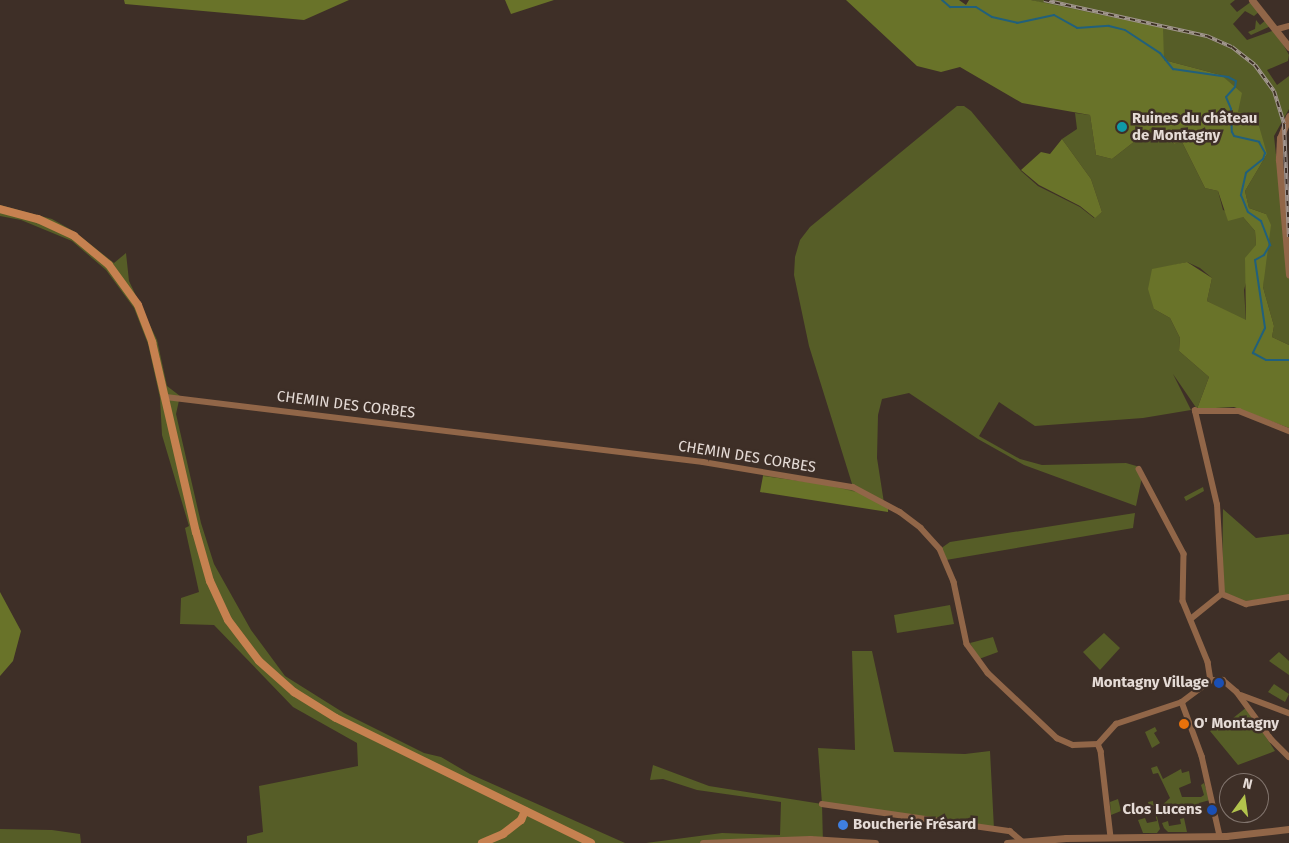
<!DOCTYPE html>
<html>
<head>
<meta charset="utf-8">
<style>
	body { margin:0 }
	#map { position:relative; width:1289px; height:843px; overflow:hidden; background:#3e2f27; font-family:"Fira Sans",sans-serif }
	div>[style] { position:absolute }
	.green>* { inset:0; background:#565d27 }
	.forest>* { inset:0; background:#697329 }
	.stream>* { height:2px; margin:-1px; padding:0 1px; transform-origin:1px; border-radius:1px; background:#21607c }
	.minor>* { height:5.5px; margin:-2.75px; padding:0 2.75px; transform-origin:2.75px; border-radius:2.75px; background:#916648 }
	.tertiary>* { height:7px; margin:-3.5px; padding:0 3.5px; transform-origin:3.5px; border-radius:3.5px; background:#916648 }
	.secondary>* { height:8px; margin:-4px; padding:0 4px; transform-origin:4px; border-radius:4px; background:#c68150 }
	.rail>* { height:4px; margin-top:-2px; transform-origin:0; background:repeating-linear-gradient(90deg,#3e2f27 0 5.5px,#a29690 0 11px); box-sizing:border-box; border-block:1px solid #a29690 }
	.dots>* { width:14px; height:14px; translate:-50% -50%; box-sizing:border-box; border:2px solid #3e2f27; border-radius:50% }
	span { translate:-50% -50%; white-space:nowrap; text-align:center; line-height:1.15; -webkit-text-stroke:5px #3e2f27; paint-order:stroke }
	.poi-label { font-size:15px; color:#e5dbd6; font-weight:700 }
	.left { translate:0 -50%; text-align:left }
	.right { translate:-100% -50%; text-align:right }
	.street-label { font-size:15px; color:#e5dbd6 }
	.north { position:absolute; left:1219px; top:773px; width:50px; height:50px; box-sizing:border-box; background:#3e2f27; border:1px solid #81746d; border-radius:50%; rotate:14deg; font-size:14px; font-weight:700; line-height:20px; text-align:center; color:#e5dbd6 }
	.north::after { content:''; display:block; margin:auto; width:18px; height:22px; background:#b2c34c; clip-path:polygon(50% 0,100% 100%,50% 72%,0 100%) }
</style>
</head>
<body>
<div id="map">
	<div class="green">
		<i style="clip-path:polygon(1031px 0,1235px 0,1230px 4px,1237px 12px,1252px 1px,1260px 11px,1254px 16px,1245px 11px,1233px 24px,1247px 40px,1275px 30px,1289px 55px,1288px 61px,1267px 70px,1277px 85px,1289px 76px,1289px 109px,1274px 136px,1289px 277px,1289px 345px,1272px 337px,1274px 326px,1263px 287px,1266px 214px,1249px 208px,1245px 191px,1267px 154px,1238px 112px,1221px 75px,1164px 60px,1060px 8px)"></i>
		<i style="clip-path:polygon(1267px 19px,1273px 25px,1251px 35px,1248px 32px,1255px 29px,1256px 20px,1260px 25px)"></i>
		<i style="clip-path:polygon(957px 106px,964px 106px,971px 111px,1021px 171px,1038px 186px,1080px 207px,1094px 218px,1102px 212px,1091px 179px,1062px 139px,1077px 129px,1075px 113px,1090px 115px,1096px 155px,1112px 159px,1153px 127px,1163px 131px,1174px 144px,1182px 142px,1205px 188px,1218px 191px,1223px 210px,1243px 217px,1255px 231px,1256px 245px,1244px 290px,1246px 321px,1207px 301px,1212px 278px,1200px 268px,1187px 262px,1162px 268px,1154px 309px,1170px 318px,1180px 338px,1179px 351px,1209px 377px,1197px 409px,1173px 374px,1191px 410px,1143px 418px,1035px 426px,999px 402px,979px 436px,1020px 459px,1042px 465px,1126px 463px,1140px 467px,1142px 477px,1136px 506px,1024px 465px,978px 439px,909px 393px,882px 399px,878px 415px,877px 458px,884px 503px,823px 484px,763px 476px,761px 471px,853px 487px,809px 346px,794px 275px,795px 257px,800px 240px,810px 227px)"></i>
		<i style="clip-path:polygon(0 205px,52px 219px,75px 232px,114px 263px,126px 253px,129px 281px,157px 340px,167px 386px,180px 396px,176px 414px,201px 523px,214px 564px,251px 630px,285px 676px,344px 713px,424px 753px,441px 757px,470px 774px,625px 843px,247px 843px,247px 836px,263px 832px,259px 786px,358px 766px,357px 743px,293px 707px,214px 625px,180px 624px,181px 598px,199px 592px,185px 528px,189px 526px,162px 435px,160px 398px,148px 344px,134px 308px,106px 270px,72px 241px,21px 220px,0 216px)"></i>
		<i style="clip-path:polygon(1203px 487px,1204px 491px,1186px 501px,1184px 497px)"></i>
		<i style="clip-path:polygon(1223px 509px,1256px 538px,1289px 534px,1289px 596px,1237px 602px,1222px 590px)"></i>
		<i style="clip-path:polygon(1135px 513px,1133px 528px,946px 560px,940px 549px,950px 542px)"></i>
		<i style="clip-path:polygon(950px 605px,954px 624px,897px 633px,894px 615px)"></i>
		<i style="clip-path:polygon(1104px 633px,1120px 648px,1100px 670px,1083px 652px)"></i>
		<i style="clip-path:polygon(993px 637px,998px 652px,979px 659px,970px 643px)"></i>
		<i style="clip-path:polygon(852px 651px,872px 651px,894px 752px,965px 754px,990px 751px,994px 829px,822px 804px,823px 843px,646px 843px,722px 833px,780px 835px,781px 802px,697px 790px,663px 779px,650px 780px,653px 765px,709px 786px,822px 804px,818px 748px,855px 750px)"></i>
		<i style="clip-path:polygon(1279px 652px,1289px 661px,1289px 675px,1269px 661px)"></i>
		<i style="clip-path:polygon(1274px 684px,1289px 694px,1285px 702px,1268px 692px)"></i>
		<i style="clip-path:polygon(1247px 707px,1275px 751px,1238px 765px,1210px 731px,1220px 723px,1223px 726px)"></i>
		<i style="clip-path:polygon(1155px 727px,1157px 731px,1154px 733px,1160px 743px,1152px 748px,1145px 732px)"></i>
		<i style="clip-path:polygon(1157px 766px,1163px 779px,1181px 769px,1182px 773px,1189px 771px,1191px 783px,1179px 788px,1182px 797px,1201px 797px,1204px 795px,1201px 785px,1204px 783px,1210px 800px,1199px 803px,1200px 811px,1194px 813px,1193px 805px,1160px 807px,1170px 798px,1158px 773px,1153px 774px,1151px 768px)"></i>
		<i style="clip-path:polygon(1118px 799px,1121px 811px,1111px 815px,1110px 802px)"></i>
		<i style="clip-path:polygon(1153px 801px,1160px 829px,1157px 833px,1143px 833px,1138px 820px,1145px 818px,1147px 823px,1157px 821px,1153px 807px,1149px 807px,1148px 802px)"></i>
		<i style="clip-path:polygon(1184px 818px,1187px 832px,1168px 832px,1164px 828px,1162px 823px,1168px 821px,1169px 826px,1181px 824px,1180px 819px)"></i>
		<i style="clip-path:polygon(0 829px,52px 830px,80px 834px,81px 843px,0 843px)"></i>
	</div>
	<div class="forest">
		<i style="clip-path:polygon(124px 0,349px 0,304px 20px,125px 4px)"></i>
		<i style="clip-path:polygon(505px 0,554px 0,511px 14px)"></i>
		<i style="clip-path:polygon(846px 0,959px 0,966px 5px,969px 0,1031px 0,1163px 28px,1164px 60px,1221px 75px,1242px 93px,1238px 112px,1257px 119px,1267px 154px,1245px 191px,1249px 208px,1266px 214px,1271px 225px,1263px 287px,1274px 326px,1272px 337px,1289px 345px,1289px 428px,1234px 407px,1197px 409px,1209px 377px,1179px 351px,1180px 338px,1170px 318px,1154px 309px,1148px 289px,1152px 269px,1187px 262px,1212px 278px,1207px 301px,1246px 320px,1245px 258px,1256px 245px,1255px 231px,1243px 217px,1228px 221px,1218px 191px,1205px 188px,1182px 142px,1174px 144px,1163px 131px,1153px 127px,1112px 159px,1096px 155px,1090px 115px,1022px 103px,960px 67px,941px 72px,917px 66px)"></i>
		<i style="clip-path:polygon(1062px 139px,1091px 179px,1102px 212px,1095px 218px,1080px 206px,1039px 185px,1021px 170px,1041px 152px,1050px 154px)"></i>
		<i style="clip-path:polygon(763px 476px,823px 484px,864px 494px,888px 508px,888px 512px,760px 492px)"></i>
		<i style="clip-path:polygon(0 592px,21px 631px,13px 661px,0 676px)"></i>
	</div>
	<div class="stream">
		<i style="left:942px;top:0;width:11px;rotate:41deg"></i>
		<i style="left:950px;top:7px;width:26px"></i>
		<i style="left:976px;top:7px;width:19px;rotate:32deg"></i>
		<i style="left:992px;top:17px;width:26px;rotate:13deg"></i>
		<i style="left:1017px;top:23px;width:38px;rotate:-12deg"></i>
		<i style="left:1054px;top:15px;width:26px;rotate:29deg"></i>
		<i style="left:1077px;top:28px;width:32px;rotate:-4deg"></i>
		<i style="left:1109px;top:26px;width:16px;rotate:14deg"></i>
		<i style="left:1125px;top:30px;width:42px;rotate:33.3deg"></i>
		<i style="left:1160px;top:53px;width:21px;rotate:51deg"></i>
		<i style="left:1173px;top:69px;width:56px;rotate:8.3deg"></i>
		<i style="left:1228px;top:77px;width:9px;rotate:27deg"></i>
		<i style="left:1236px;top:81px;width:6px;rotate:99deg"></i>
		<i style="left:1235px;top:87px;width:13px;rotate:132deg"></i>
		<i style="left:1226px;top:97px;width:13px;rotate:67deg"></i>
		<i style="left:1231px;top:109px;width:23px;rotate:88deg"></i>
		<i style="left:1232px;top:132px;width:4px;rotate:63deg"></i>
		<i style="left:1234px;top:136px;width:26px;rotate:13deg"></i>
		<i style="left:1259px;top:142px;width:13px;rotate:61deg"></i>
		<i style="left:1265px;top:153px;width:6px;rotate:108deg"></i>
		<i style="left:1263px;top:159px;width:22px;rotate:141deg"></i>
		<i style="left:1246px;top:173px;width:23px;rotate:103deg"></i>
		<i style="left:1241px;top:195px;width:18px;rotate:68deg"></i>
		<i style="left:1248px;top:212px;width:16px;rotate:35deg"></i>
		<i style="left:1261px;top:221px;width:26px;rotate:69deg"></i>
		<i style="left:1270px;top:245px;width:12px;rotate:121deg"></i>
		<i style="left:1264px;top:255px;width:10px;rotate:151deg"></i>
		<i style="left:1255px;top:260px;width:69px;rotate:81.6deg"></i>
		<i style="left:1265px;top:328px;width:28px;rotate:116deg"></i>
		<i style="left:1253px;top:353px;width:15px;rotate:28deg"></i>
		<i style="left:1266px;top:360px;width:23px"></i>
	</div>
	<div class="minor">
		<i style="left:1278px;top:29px;width:11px;rotate:-15deg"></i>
		<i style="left:166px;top:397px;width:541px;rotate:6.9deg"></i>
		<i style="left:703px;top:462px;width:152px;rotate:9.5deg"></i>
		<i style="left:853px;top:487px;width:53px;rotate:28deg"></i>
		<i style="left:900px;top:512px;width:26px;rotate:37deg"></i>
		<i style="left:921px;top:528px;width:28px;rotate:48deg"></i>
		<i style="left:940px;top:549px;width:36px;rotate:67deg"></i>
		<i style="left:954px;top:582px;width:63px;rotate:78.2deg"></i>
		<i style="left:967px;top:644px;width:36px;rotate:54deg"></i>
		<i style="left:988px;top:673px;width:95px;rotate:43.3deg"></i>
		<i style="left:1057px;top:738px;width:17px;rotate:24deg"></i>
		<i style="left:1073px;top:745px;width:25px;rotate:-2deg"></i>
		<i style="left:1098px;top:744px;width:8px;rotate:67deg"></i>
		<i style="left:1101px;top:751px;width:87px;rotate:83.4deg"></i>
		<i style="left:1139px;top:469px;width:96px;rotate:62.1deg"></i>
		<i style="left:1184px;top:554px;width:47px;rotate:91.2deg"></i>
		<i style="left:1183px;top:601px;width:66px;rotate:67.7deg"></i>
		<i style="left:1208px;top:662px;width:18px;rotate:81deg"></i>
		<i style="left:1222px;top:594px;width:26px;rotate:23deg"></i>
		<i style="left:1246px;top:604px;width:44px;rotate:-9.2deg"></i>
		<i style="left:1192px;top:618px;width:38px;rotate:-39deg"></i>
		<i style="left:1222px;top:594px;width:89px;rotate:-93.2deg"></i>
		<i style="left:1217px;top:505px;width:97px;rotate:-103.2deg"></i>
		<i style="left:1195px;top:411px;width:44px"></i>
		<i style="left:1239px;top:411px;width:54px;rotate:21.8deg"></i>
		<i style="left:1211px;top:680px;width:12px"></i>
		<i style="left:1223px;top:680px;width:18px;rotate:41deg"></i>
		<i style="left:1237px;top:692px;width:59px;rotate:53.9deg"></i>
		<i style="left:1272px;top:740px;width:24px;rotate:45deg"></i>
		<i style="left:1241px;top:695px;width:51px;rotate:20.6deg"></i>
		<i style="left:1182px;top:702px;width:58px;rotate:69.7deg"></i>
		<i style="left:1202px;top:756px;width:82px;rotate:77.3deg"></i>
		<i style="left:1098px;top:744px;width:27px;rotate:-48deg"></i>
		<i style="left:1116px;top:724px;width:70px;rotate:-18.4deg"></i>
		<i style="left:1182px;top:702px;width:36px;rotate:-37deg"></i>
		<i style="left:822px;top:804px;width:190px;rotate:8.2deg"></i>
		<i style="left:1010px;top:831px;width:17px;rotate:40deg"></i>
	</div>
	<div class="tertiary">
		<i style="left:1252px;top:0;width:60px;rotate:51.8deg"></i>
		<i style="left:1289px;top:116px;width:24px;rotate:112deg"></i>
		<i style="left:1280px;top:138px;width:22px;rotate:93deg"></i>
		<i style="left:1279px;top:160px;width:115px;rotate:85deg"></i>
		<i style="left:703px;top:843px;width:107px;rotate:-2.1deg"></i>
		<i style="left:810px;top:839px;width:65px;rotate:3.5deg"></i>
		<i style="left:1007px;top:843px;width:59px;rotate:-4.8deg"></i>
		<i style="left:1066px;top:838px;width:160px;rotate:-0.7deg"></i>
		<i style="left:1226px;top:836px;width:63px;rotate:-6.3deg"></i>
	</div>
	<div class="secondary">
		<i style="left:0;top:209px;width:39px;rotate:15deg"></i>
		<i style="left:38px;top:219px;width:40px;rotate:25deg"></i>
		<i style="left:74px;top:236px;width:45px;rotate:39.6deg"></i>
		<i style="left:109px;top:265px;width:49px;rotate:54.1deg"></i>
		<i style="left:138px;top:305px;width:40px;rotate:69deg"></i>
		<i style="left:152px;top:342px;width:195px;rotate:77deg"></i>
		<i style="left:196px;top:532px;width:51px;rotate:74.1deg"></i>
		<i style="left:210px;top:581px;width:43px;rotate:65.2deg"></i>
		<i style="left:228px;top:620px;width:51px;rotate:52.9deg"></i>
		<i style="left:259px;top:661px;width:47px;rotate:41.5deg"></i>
		<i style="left:294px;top:692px;width:49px;rotate:31.8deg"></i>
		<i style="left:336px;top:718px;width:284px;rotate:26.1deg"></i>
		<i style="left:482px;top:843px;width:23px;rotate:-23deg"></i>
		<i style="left:503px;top:834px;width:23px;rotate:-38deg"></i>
		<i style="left:521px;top:820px;width:10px;rotate:-66deg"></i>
	</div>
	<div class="rail">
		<i style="left:1044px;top:0;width:167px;rotate:12.5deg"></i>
		<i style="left:1207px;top:36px;width:27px;rotate:24deg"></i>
		<i style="left:1232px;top:47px;width:29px;rotate:38deg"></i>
		<i style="left:1255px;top:65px;width:32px;rotate:54deg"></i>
		<i style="left:1274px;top:91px;width:34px;rotate:73deg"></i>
		<i style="left:1284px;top:124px;width:113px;rotate:87.5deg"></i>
	</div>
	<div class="dots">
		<i style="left:1122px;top:127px;background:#0f9aa8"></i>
		<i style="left:1219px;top:683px;background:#1a4fb4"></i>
		<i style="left:1184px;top:724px;background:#e8710a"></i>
		<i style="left:1212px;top:810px;background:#1a4fb4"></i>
		<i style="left:843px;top:825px;background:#3f7fe0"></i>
	</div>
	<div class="poi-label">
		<span class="left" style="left:1132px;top:127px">Ruines du château<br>de Montagny</span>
		<span class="right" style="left:1209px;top:683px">Montagny Village</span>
		<span class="left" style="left:1194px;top:724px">O' Montagny</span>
		<span class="right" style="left:1202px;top:810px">Clos Lucens</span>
		<span class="left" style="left:853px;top:825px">Boucherie Frésard</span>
	</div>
	<div class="street-label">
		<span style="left:346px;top:405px;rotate:7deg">CHEMIN DES CORBES</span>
		<span style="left:747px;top:457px;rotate:9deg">CHEMIN DES CORBES</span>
	</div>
	<div class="north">N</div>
</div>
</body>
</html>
